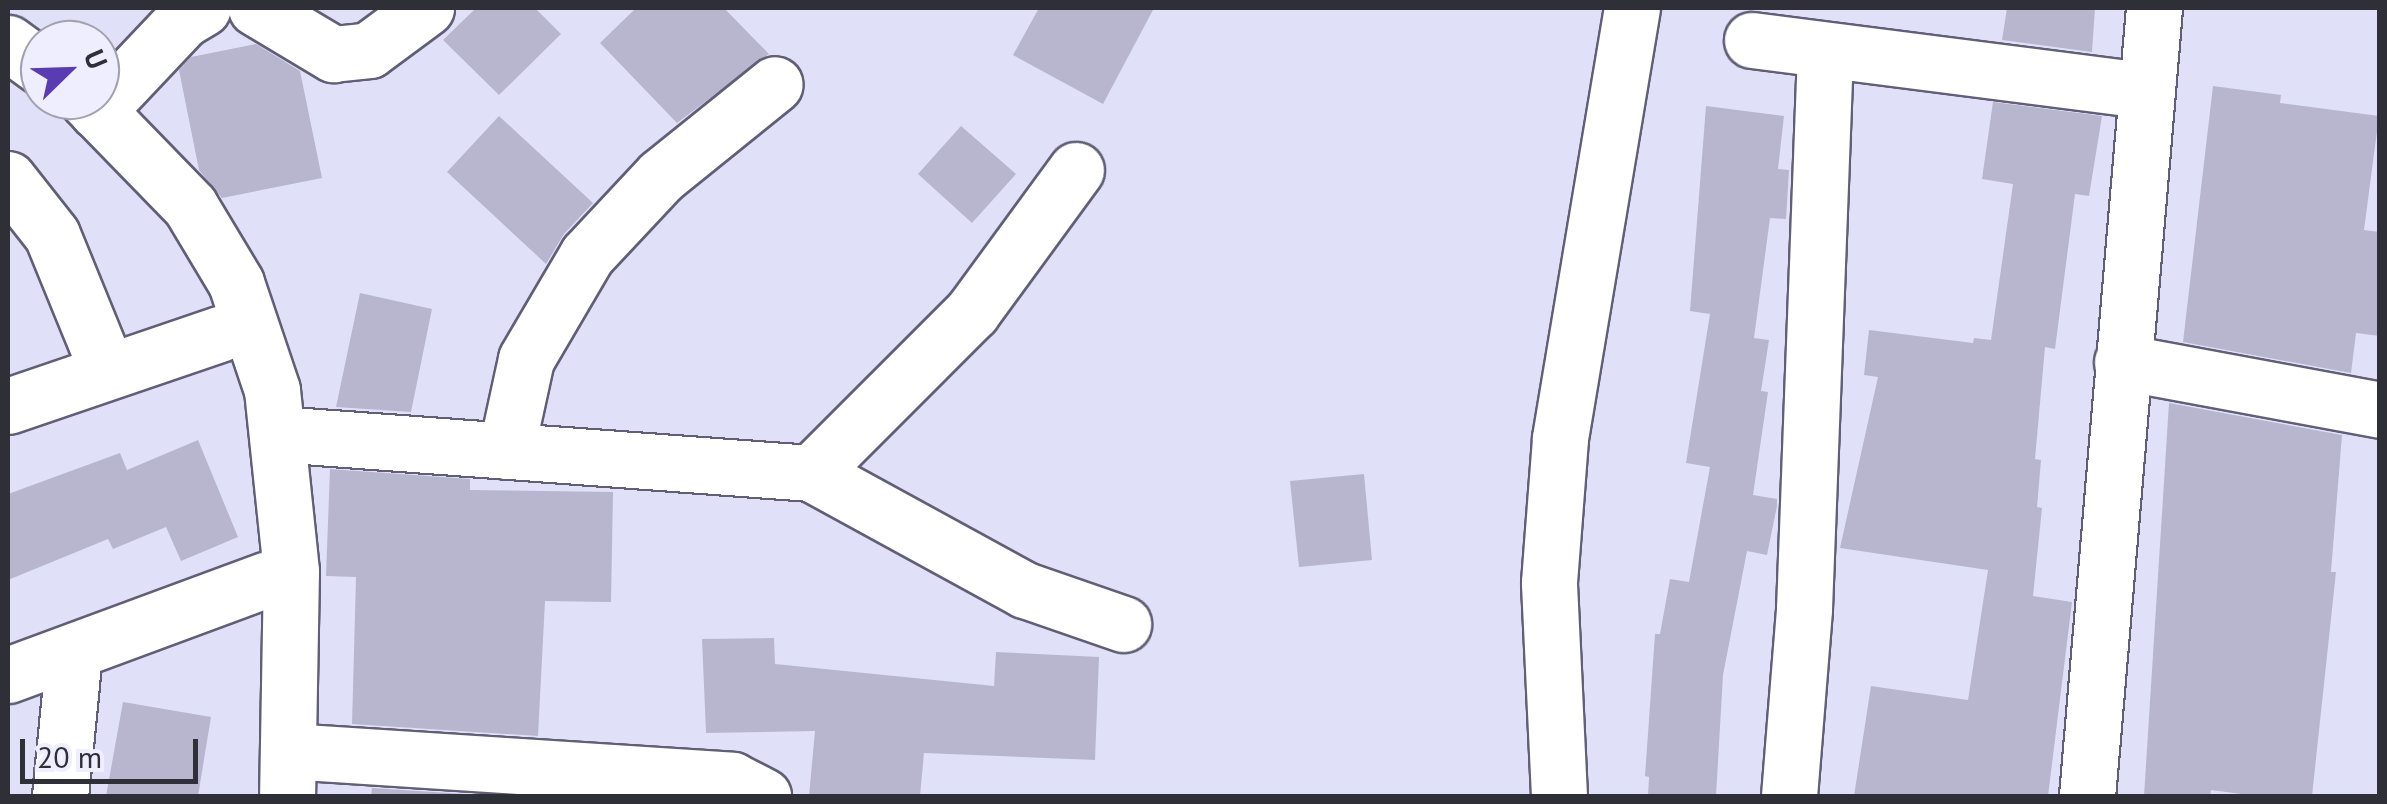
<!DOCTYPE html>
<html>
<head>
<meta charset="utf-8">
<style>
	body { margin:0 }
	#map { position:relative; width:2387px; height:804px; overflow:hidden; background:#e1e0f9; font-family:"PT Sans",sans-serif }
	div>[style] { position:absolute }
	.building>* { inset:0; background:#b8b6cf }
	.roads { filter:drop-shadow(2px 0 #605f75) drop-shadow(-2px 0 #605f75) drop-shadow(0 2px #605f75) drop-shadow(0 -2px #605f75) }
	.minor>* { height:55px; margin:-27.5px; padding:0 27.5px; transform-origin:27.5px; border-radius:27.5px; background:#fff }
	span { translate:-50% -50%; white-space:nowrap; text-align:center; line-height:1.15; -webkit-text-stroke:9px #efeefe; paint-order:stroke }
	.frame { position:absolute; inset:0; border:10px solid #2f2f38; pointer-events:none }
	.north { position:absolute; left:20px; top:20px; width:100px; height:100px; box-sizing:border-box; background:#efeefe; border:2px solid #a2a2af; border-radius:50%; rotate:67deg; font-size:28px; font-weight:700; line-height:40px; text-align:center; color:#2f2f38 }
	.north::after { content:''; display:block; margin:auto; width:35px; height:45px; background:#593cb4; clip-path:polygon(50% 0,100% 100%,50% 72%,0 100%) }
	.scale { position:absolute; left:20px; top:739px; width:178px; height:45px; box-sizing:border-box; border:5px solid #2f2f38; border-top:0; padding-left:12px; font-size:30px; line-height:35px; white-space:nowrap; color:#2f2f38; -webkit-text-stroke:8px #efeefe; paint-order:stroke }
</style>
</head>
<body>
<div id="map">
	<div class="building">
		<i style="clip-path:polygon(476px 8px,535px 8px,561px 34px,499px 95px,443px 40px)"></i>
		<i style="clip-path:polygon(636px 8px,724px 8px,769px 54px,677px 123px,600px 43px)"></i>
		<i style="clip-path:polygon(1039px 8px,1154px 8px,1103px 104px,1013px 55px)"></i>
		<i style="clip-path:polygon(2007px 8px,2095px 8px,2092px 52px,2002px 40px)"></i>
		<i style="clip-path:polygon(256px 44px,300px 71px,322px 178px,222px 198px,199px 170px,179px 70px,191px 57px)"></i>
		<i style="clip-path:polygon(2213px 86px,2281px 95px,2280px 103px,2379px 116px,2364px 230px,2380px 232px,2380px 336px,2356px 333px,2351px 373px,2183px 342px)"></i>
		<i style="clip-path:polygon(1993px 102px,2102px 116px,2089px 196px,2075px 194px,2055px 349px,2045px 347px,2035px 459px,2041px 460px,2037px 507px,2042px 508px,2033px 596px,2072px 602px,2048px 796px,1854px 796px,1871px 686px,1968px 700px,1988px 570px,1840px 548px,1878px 377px,1864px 375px,1869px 330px,1973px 343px,1974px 338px,1991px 340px,2013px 184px,1982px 179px)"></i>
		<i style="clip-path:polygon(1706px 106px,1784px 116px,1778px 169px,1789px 170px,1786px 219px,1770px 218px,1754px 338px,1769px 340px,1761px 391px,1768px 392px,1753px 495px,1777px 499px,1777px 506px,1767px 555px,1747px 551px,1723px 675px,1716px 796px,1648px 796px,1649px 777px,1645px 776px,1655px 634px,1660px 634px,1670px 579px,1689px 582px,1710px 467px,1686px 463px,1710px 314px,1690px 311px)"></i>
		<i style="clip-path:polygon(499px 116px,593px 203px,564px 234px,546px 264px,447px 172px)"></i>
		<i style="clip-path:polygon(961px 126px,1016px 174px,972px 223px,918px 174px)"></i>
		<i style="clip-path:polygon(360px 293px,432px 309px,411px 412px,336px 407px)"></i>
		<i style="clip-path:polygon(2169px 403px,2342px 435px,2331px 572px,2336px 572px,2312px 796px,2256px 796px,2211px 790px,2210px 796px,2144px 796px)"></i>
		<i style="clip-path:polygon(198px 440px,238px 537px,181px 561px,166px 527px,113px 549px,108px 539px,8px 580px,8px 494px,120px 453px,127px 470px)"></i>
		<i style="clip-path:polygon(330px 469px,470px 479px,470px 490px,613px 492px,611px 602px,545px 601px,538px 736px,352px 724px,356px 577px,326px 576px)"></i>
		<i style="clip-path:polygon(1364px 474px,1372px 560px,1299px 567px,1290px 481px)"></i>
		<i style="clip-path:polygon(774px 638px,775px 664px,994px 686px,996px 652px,1099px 657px,1095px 760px,924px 753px,920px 796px,809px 796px,815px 731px,706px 733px,702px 639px)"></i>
		<i style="clip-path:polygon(123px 702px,211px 717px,198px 796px,106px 796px)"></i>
		<i style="clip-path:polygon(372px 788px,464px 794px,371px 796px)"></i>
	</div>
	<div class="roads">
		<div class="minor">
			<i style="left:256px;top:8px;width:90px;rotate:30.9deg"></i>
			<i style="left:333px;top:54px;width:36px;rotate:-6deg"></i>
			<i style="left:369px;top:50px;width:71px;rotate:-36.4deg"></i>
			<i style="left:1752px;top:40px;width:396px;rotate:7.3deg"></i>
			<i style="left:8px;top:43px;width:39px;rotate:36deg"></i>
			<i style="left:87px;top:100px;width:148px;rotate:45.8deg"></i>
			<i style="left:190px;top:206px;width:90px;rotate:59.1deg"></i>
			<i style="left:236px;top:283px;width:113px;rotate:71.4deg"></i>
			<i style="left:272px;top:390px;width:182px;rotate:84deg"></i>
			<i style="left:291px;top:571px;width:225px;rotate:91deg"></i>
			<i style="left:97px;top:111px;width:125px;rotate:-46.6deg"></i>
			<i style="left:183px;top:20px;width:23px;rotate:-31deg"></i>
			<i style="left:8px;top:179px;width:71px;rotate:51.8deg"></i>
			<i style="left:52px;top:235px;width:146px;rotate:67.8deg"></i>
			<i style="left:2122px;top:362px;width:262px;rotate:10.5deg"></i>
			<i style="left:8px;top:406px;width:224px;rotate:-18.8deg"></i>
			<i style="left:277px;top:434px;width:535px;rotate:4.18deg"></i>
			<i style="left:811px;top:473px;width:244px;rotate:28.7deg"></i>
			<i style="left:1025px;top:590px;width:104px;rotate:19.1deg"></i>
			<i style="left:506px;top:451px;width:94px;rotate:-77.7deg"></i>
			<i style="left:526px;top:359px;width:121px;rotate:-59.6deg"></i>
			<i style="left:587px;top:255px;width:108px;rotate:-46.9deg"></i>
			<i style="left:661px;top:176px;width:146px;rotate:-38.9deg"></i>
			<i style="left:811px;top:473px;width:228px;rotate:-45deg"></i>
			<i style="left:972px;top:312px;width:176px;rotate:-53.8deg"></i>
			<i style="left:8px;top:675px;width:276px;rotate:-20.3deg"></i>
			<i style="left:288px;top:751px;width:445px;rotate:3.7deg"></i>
			<i style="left:732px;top:780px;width:35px;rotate:27deg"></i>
			<i style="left:60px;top:796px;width:145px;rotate:-84.4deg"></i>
			<i style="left:1559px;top:796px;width:214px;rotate:-92.7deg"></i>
			<i style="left:1549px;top:582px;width:144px;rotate:-85.6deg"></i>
			<i style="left:1560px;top:438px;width:436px;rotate:-80.5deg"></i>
			<i style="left:1789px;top:796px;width:188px;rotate:-85.4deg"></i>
			<i style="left:1804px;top:609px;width:558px;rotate:-87.84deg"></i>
			<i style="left:2087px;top:796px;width:791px;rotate:-85.14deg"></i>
		</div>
	</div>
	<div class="frame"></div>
	<div class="north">U</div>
	<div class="scale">20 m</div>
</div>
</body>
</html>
